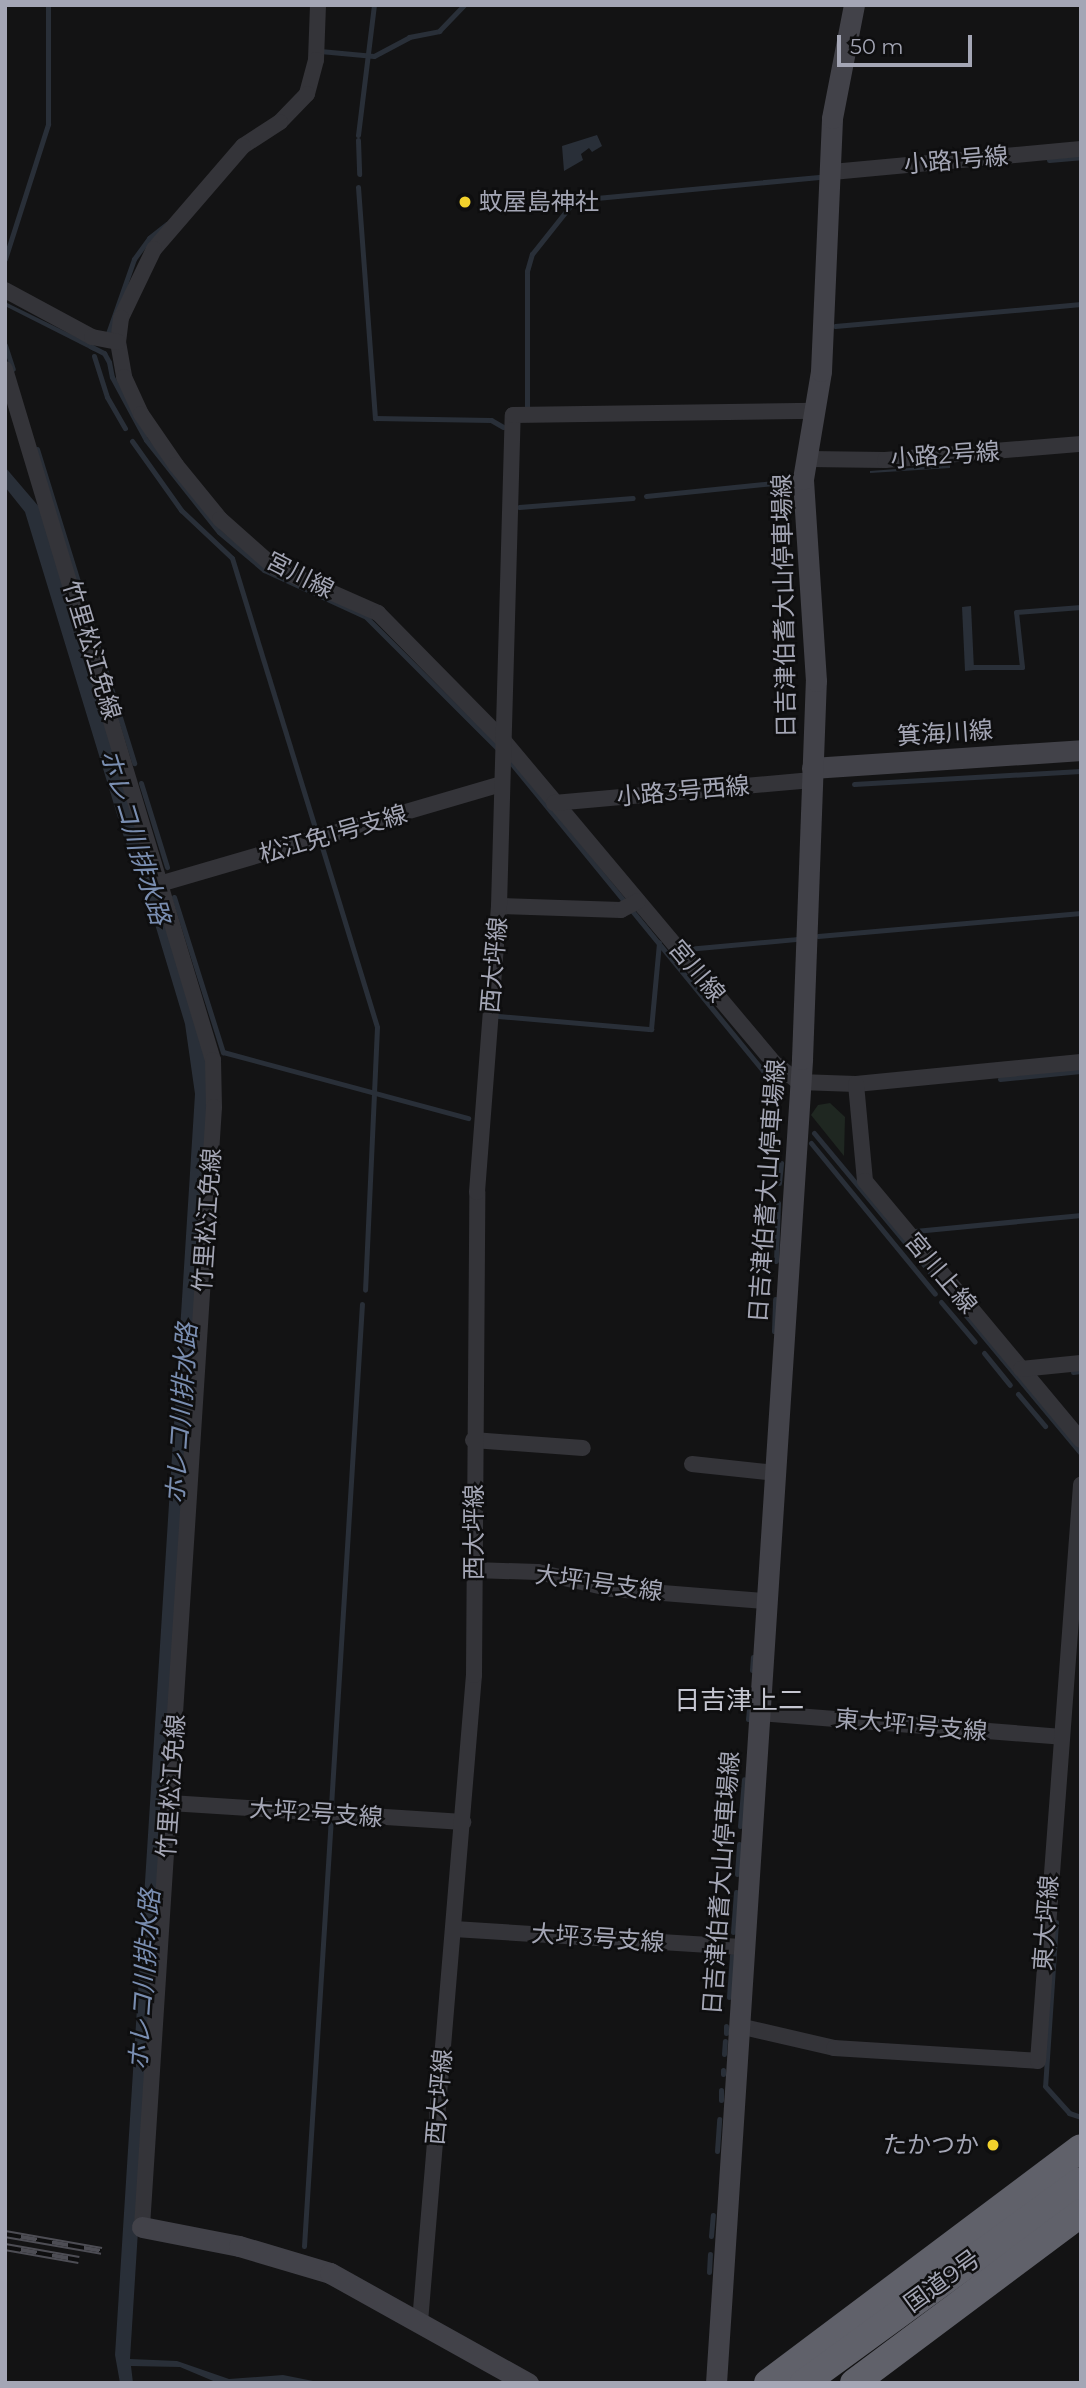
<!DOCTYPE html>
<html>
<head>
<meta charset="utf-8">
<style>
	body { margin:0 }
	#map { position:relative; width:1086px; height:2388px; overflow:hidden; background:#131314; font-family:Montserrat,"Noto Sans JP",sans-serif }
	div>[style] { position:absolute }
	.green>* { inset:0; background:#1f2721 }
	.water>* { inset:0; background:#292f38 }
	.stream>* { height:5px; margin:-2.5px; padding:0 2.5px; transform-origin:2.5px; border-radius:2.5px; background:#292f38 }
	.street>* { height:16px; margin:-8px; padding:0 8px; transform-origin:8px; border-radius:8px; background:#343439 }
	.secondary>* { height:21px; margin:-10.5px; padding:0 10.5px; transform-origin:10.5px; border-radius:10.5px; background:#424249 }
	.highway>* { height:28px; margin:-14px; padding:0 14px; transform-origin:14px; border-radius:14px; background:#60616a }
	.rail>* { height:8px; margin-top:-4px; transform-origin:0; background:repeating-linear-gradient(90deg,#0e0e0f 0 16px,#4d4d54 0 32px); box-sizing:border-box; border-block:2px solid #4d4d54 }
	.dots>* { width:19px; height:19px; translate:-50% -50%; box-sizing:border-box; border:4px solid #0e0e0f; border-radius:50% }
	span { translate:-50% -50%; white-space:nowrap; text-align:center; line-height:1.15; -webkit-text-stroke:5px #0e0e0f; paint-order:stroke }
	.street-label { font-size:24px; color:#a4a6b5 }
	.poi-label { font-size:24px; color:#a4a6b5 }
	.left { translate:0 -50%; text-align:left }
	.right { translate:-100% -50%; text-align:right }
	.water-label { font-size:26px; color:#7a8eb1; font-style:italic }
	.neighbourhood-label { font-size:26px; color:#c5c6d1 }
	.frame { position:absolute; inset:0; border:7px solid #a4a6b5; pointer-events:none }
	.scale { position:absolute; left:837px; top:35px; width:135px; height:32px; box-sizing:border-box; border:4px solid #a4a6b5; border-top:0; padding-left:9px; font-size:21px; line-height:24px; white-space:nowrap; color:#a4a6b5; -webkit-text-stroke:5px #0e0e0f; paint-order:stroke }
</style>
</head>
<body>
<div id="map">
	<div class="green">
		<i style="clip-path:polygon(830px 1103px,845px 1117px,844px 1156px,811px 1115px,818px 1105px)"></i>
	</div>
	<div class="water">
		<i style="clip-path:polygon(597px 135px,602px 146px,592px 152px,589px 148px,581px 154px,583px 160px,564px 171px,562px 146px)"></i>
		<i style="clip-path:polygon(5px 302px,95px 346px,94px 351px,5px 306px)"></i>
		<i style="clip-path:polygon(950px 465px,950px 468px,870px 473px,870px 471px)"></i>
		<i style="clip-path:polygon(5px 467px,40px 508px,205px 1056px,209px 1092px,130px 2359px,177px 2361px,229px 2379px,283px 2375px,323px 2383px,218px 2383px,180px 2367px,131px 2366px,133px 2383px,120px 2383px,115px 2355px,195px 1094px,185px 1024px,133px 851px,126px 844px,25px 512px,5px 487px)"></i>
		<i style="clip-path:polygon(971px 606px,974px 670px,965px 671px,962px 607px)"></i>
	</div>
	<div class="stream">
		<i style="left:320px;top:51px;width:54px;rotate:5.3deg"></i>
		<i style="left:374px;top:56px;width:40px;rotate:-28deg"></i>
		<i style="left:409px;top:37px;width:31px;rotate:-11deg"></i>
		<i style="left:439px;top:31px;width:36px;rotate:-46deg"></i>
		<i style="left:358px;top:135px;width:131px;rotate:-83deg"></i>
		<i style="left:358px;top:140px;width:34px;rotate:88deg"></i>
		<i style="left:1049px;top:160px;width:32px;rotate:-5deg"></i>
		<i style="left:358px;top:187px;width:232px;rotate:85.8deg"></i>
		<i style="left:375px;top:418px;width:116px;rotate:1deg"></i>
		<i style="left:491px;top:420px;width:14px;rotate:30deg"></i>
		<i style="left:5px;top:259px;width:142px;rotate:-72.3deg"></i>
		<i style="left:48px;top:124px;width:119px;rotate:-90deg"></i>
		<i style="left:835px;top:326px;width:247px;rotate:-5.1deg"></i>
		<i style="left:106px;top:339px;width:85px;rotate:-70.7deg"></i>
		<i style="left:134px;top:259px;width:26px;rotate:-54deg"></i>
		<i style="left:149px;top:238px;width:23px;rotate:-38deg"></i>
		<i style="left:5px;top:345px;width:25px;rotate:72deg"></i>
		<i style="left:90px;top:346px;width:16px;rotate:27deg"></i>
		<i style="left:104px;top:353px;width:10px;rotate:61deg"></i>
		<i style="left:109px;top:362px;width:15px;rotate:79deg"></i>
		<i style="left:112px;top:377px;width:72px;rotate:61.6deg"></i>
		<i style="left:146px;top:440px;width:117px;rotate:51.6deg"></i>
		<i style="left:219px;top:532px;width:59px;rotate:40.2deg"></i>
		<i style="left:264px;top:570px;width:112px;rotate:24.7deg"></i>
		<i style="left:366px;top:617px;width:190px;rotate:45deg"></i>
		<i style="left:94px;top:356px;width:43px;rotate:72.4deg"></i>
		<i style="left:107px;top:397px;width:36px;rotate:60deg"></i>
		<i style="left:527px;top:407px;width:136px;rotate:-90deg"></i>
		<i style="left:527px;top:271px;width:18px;rotate:-74deg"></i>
		<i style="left:532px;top:254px;width:69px;rotate:-51.5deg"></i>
		<i style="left:575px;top:200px;width:245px;rotate:-5.4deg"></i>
		<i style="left:132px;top:441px;width:85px;rotate:54.6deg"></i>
		<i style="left:181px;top:510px;width:70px;rotate:43.3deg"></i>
		<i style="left:232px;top:558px;width:286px;rotate:72.9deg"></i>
		<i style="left:37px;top:449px;width:329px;rotate:72.8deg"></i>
		<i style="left:646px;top:496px;width:139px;rotate:-5.8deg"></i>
		<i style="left:519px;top:507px;width:114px;rotate:-4.5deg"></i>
		<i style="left:971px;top:667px;width:51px"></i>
		<i style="left:1022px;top:667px;width:55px;rotate:-96.2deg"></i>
		<i style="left:1016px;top:612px;width:65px;rotate:-4.4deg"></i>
		<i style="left:507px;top:758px;width:434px;rotate:50.7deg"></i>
		<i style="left:141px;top:783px;width:88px;rotate:72.8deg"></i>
		<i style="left:854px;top:784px;width:227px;rotate:-3.3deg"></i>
		<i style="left:322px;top:847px;width:188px;rotate:73deg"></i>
		<i style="left:377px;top:1027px;width:263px;rotate:92.6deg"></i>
		<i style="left:174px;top:897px;width:163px;rotate:72.5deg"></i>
		<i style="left:223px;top:1052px;width:254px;rotate:15.1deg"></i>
		<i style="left:818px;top:936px;width:264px;rotate:-5deg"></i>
		<i style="left:687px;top:949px;width:109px;rotate:-5.2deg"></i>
		<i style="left:498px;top:1016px;width:154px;rotate:4.9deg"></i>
		<i style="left:651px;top:1029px;width:87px;rotate:-84.7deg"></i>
		<i style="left:1000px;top:1079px;width:81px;rotate:-5.6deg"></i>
		<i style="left:814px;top:1133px;width:417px;rotate:50.2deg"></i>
		<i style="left:811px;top:1143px;width:195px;rotate:50.6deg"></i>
		<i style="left:779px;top:1183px;width:20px;rotate:-84deg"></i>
		<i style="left:915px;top:1231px;width:167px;rotate:-5.5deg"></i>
		<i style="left:776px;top:1261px;width:58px;rotate:-88deg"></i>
		<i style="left:941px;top:1302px;width:52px;rotate:49.6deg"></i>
		<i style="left:774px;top:1331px;width:32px;rotate:-88deg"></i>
		<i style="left:984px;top:1353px;width:41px;rotate:50.9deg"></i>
		<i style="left:1073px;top:1372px;width:8px;rotate:-7deg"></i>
		<i style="left:1018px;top:1394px;width:42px;rotate:49.8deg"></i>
		<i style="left:752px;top:1670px;width:13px;rotate:-86deg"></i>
		<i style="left:748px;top:1719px;width:9px;rotate:-84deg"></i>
		<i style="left:331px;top:1806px;width:503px;rotate:-86.47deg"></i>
		<i style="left:740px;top:1826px;width:47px;rotate:-85.1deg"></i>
		<i style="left:737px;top:1874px;width:30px;rotate:-86deg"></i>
		<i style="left:1056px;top:1922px;width:164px;rotate:93.8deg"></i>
		<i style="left:1045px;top:2086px;width:36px;rotate:48deg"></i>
		<i style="left:1069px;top:2113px;width:13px;rotate:18deg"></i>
		<i style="left:733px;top:1932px;width:40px;rotate:-85.7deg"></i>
		<i style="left:729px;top:1997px;width:42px;rotate:-85.9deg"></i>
		<i style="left:726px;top:2033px;width:7px;rotate:-90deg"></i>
		<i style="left:724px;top:2054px;width:13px;rotate:-86deg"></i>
		<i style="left:723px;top:2074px;width:4px;rotate:-90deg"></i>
		<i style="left:721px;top:2100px;width:10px;rotate:-90deg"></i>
		<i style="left:717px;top:2151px;width:32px;rotate:-86deg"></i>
		<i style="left:711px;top:2236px;width:21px;rotate:-85deg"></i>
		<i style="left:304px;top:2246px;width:426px;rotate:-86.4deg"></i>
		<i style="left:709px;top:2272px;width:18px;rotate:-87deg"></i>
	</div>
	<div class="street">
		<i style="left:318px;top:5px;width:55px;rotate:92.1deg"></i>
		<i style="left:316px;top:60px;width:35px;rotate:105deg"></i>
		<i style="left:307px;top:94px;width:39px;rotate:134deg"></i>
		<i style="left:280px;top:122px;width:44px;rotate:147deg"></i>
		<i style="left:243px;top:146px;width:136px;rotate:130.8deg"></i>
		<i style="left:154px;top:249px;width:76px;rotate:115.6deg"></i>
		<i style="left:121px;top:318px;width:24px;rotate:97deg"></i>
		<i style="left:118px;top:342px;width:36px;rotate:80deg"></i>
		<i style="left:124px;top:377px;width:41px;rotate:65.3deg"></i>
		<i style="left:141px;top:414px;width:62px;rotate:55.5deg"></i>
		<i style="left:176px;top:465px;width:70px;rotate:50.8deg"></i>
		<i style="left:220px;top:519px;width:72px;rotate:41.6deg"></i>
		<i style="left:274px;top:567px;width:114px;rotate:23.9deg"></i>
		<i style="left:378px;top:613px;width:178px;rotate:45.5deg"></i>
		<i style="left:503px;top:740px;width:420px;rotate:50deg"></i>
		<i style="left:773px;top:1062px;width:33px;rotate:38deg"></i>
		<i style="left:799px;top:1082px;width:57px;rotate:2deg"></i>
		<i style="left:856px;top:1084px;width:226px;rotate:-5.6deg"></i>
		<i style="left:832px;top:172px;width:250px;rotate:-5.3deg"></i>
		<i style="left:5px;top:290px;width:99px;rotate:28.4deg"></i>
		<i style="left:92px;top:337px;width:26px;rotate:11deg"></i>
		<i style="left:5px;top:369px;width:722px;rotate:73.25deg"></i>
		<i style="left:213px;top:1060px;width:47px;rotate:88.8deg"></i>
		<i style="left:214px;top:1107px;width:1122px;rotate:93.68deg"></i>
		<i style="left:809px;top:459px;width:76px;rotate:0.8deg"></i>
		<i style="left:885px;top:460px;width:197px;rotate:-4.7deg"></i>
		<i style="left:554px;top:803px;width:259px;rotate:-5.1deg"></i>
		<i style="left:163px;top:883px;width:353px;rotate:-16.3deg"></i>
		<i style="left:499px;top:906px;width:122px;rotate:1.9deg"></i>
		<i style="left:621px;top:910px;width:19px;rotate:-28deg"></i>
		<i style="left:856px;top:1084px;width:97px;rotate:84.7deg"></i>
		<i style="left:865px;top:1181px;width:337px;rotate:50.2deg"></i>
		<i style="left:1021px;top:1369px;width:60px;rotate:-5.7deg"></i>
		<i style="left:473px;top:1440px;width:110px;rotate:4.2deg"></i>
		<i style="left:692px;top:1464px;width:84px;rotate:6.1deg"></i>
		<i style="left:474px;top:1570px;width:64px;rotate:1.8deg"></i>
		<i style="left:538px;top:1572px;width:76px;rotate:12.9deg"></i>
		<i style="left:612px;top:1589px;width:154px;rotate:4.5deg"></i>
		<i style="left:759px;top:1713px;width:304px;rotate:4.5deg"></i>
		<i style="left:170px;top:1803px;width:294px;rotate:3.7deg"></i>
		<i style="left:454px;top:1929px;width:288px;rotate:3.6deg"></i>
		<i style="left:739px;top:2026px;width:98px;rotate:13deg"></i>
		<i style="left:834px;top:2048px;width:204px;rotate:3.6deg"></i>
		<i style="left:1038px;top:2061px;width:578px;rotate:-85.73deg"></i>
		<i style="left:420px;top:2322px;width:649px;rotate:-85.23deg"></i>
		<i style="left:474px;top:1675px;width:483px;rotate:-89.6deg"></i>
		<i style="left:477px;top:1192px;width:287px;rotate:-85.6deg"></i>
		<i style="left:499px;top:906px;width:491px;rotate:-88.4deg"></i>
		<i style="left:513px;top:415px;width:303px;rotate:-0.8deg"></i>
	</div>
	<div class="secondary">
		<i style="left:812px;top:768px;width:270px;rotate:-3.8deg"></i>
		<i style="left:142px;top:2227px;width:99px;rotate:11.1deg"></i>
		<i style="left:239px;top:2246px;width:95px;rotate:16.5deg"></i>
		<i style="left:330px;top:2273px;width:227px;rotate:29.1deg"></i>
		<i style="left:716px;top:2383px;width:1327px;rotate:-86.28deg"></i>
		<i style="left:802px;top:1059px;width:378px;rotate:-87.9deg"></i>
		<i style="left:816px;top:681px;width:202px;rotate:-93.7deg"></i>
		<i style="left:803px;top:479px;width:109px;rotate:-80.5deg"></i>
		<i style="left:821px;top:371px;width:253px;rotate:-87.5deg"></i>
		<i style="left:832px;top:118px;width:115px;rotate:-79deg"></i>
	</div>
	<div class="highway">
		<i style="left:768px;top:2383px;width:391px;rotate:-36.9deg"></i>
		<i style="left:804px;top:2383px;width:343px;rotate:-36.1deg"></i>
		<i style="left:854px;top:2383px;width:284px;rotate:-36.8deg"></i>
	</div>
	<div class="rail">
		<i style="left:5px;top:2234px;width:98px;rotate:9.9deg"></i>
		<i style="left:5px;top:2247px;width:75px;rotate:10deg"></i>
	</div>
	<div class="dots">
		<i style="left:465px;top:202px;background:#f3d22c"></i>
		<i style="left:993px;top:2145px;background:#f3d22c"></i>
	</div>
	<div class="street-label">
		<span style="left:956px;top:160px;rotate:-5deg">小路1号線</span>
		<span style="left:945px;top:455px;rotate:-4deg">小路2号線</span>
		<span style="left:300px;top:575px;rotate:27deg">宮川線</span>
		<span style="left:784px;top:606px;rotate:-91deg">日吉津伯耆大山停車場線</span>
		<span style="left:92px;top:650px;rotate:73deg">竹里松江免線</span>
		<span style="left:945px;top:733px;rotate:-4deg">箕海川線</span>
		<span style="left:683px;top:791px;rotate:-5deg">小路3号西線</span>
		<span style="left:333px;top:834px;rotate:-16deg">松江免1号支線</span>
		<span style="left:494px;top:965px;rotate:-85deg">西大坪線</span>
		<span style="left:697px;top:971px;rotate:50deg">宮川線</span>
		<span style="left:767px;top:1191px;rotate:-86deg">日吉津伯耆大山停車場線</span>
		<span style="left:207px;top:1220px;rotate:-86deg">竹里松江免線</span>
		<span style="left:941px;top:1273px;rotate:50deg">宮川上線</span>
		<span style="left:474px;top:1532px;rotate:-90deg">西大坪線</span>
		<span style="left:599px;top:1583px;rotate:8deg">大坪1号支線</span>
		<span style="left:911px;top:1725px;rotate:5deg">東大坪1号支線</span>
		<span style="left:171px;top:1786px;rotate:-86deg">竹里松江免線</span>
		<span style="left:316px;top:1813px;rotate:4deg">大坪2号支線</span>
		<span style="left:721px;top:1883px;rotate:-86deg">日吉津伯耆大山停車場線</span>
		<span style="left:1046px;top:1923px;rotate:-86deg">東大坪線</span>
		<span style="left:598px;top:1938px;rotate:4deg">大坪3号支線</span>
		<span style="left:439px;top:2097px;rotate:-85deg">西大坪線</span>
		<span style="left:942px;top:2281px;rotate:-36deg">国道9号</span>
	</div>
	<div class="poi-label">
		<span class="left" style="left:479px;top:202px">蚊屋島神社</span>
		<span class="right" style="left:979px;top:2145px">たかつか</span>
	</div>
	<div class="water-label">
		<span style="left:134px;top:837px;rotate:73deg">ホレコ川排水路</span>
		<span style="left:182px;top:1414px;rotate:-86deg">ホレコ川排水路</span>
		<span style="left:145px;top:1980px;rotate:-86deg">ホレコ川排水路</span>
	</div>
	<div class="neighbourhood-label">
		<span style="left:739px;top:1701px">日吉津上二</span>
	</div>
	<div class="frame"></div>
	<div class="scale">50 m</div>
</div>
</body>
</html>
